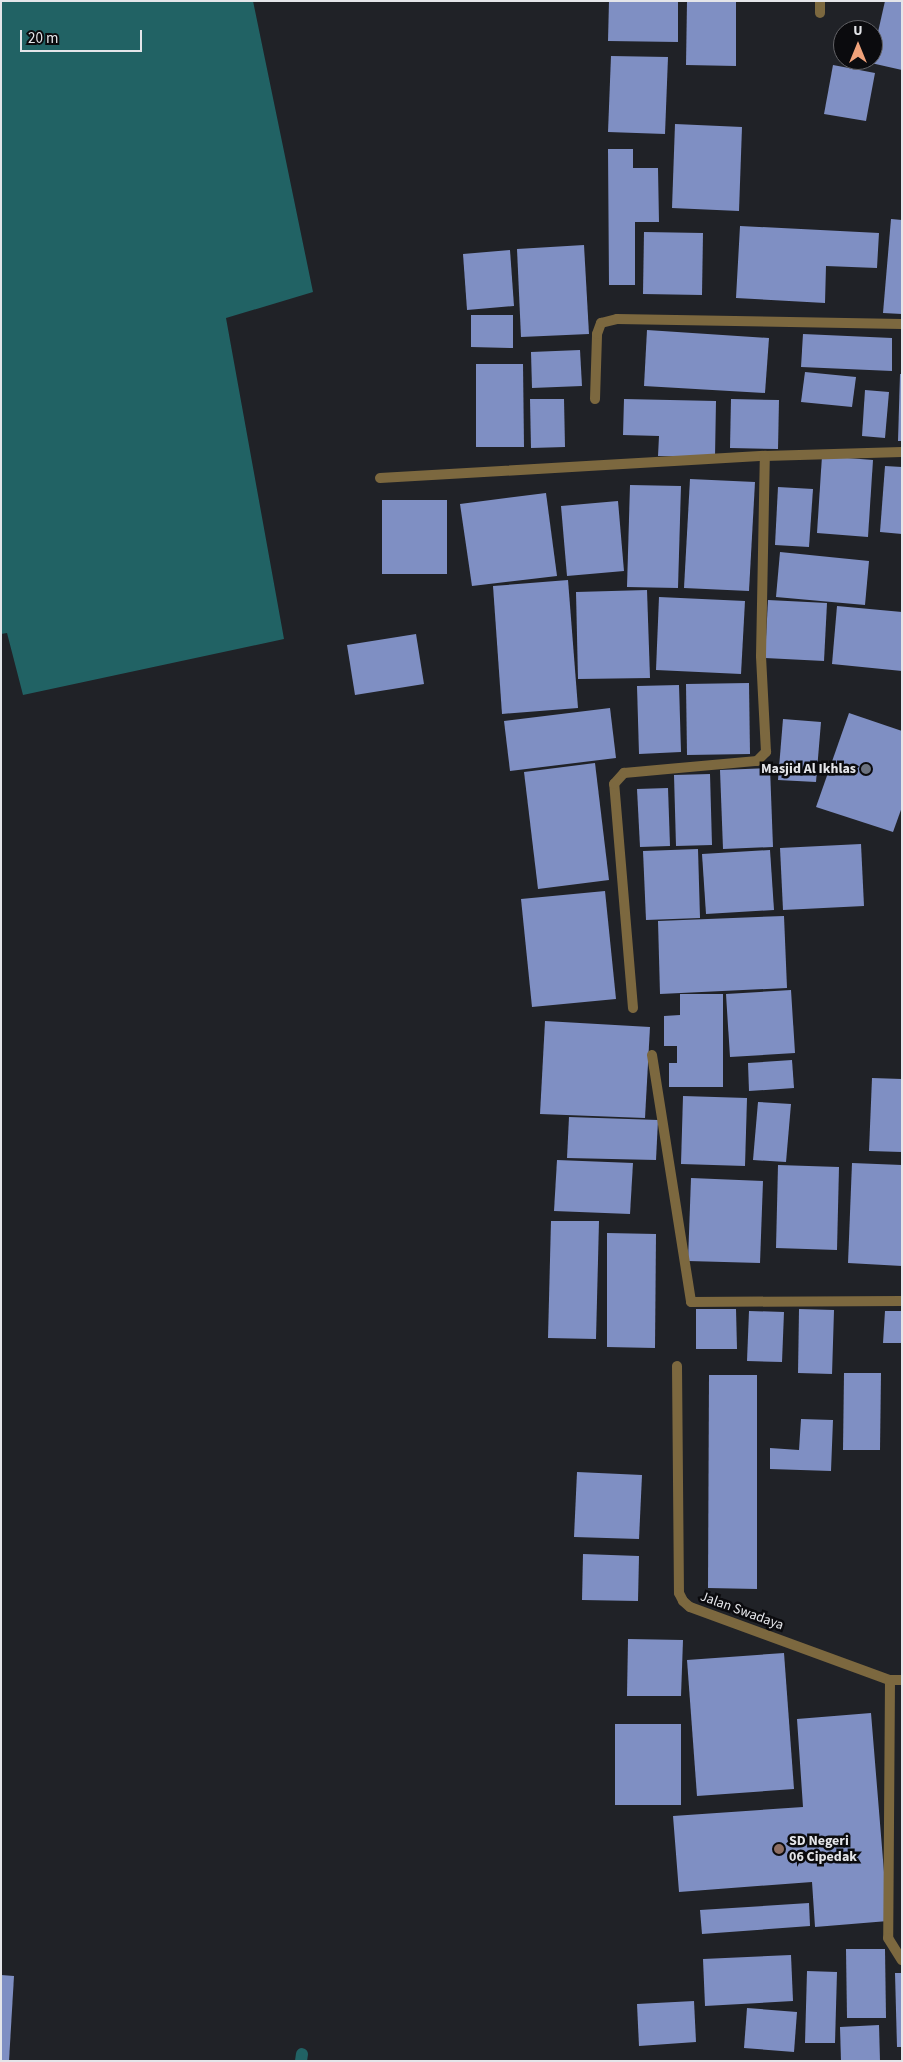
<!DOCTYPE html>
<html>
<head>
<meta charset="utf-8">
<style>
	body { margin:0 }
	#map { position:relative; width:903px; height:2062px; overflow:hidden; background:#202227; font-family:"Source Sans 3",sans-serif }
	div>[style] { position:absolute }
	.water>* { inset:0; background:#216264 }
	.stream>* { height:12px; margin:-6px; padding:0 6px; transform-origin:6px; border-radius:6px; background:#216264 }
	.building>* { inset:0; background:#7f8fc3 }
	.service>* { height:10px; margin:-5px; padding:0 5px; transform-origin:5px; border-radius:5px; background:#7c683f }
	.minor>* { height:10px; margin:-5px; padding:0 5px; transform-origin:5px; border-radius:5px; background:#7c683f }
	.dots>* { width:14px; height:14px; translate:-50% -50%; box-sizing:border-box; border:2px solid #0b0b0e; border-radius:50% }
	span { translate:-50% -50%; white-space:nowrap; text-align:center; line-height:1.15; -webkit-text-stroke:5px #0b0b0e; paint-order:stroke }
	.poi-label { font-size:14px; color:#e4e5e9; font-weight:700 }
	.right { translate:-100% -50%; text-align:right }
	.left { translate:0 -50%; text-align:left }
	.street-label { font-size:14px; color:#e4e5e9 }
	.frame { position:absolute; inset:0; border:2px solid #e4e5e9; pointer-events:none }
	.north { position:absolute; left:833px; top:20px; width:50px; height:50px; box-sizing:border-box; background:#0b0b0e; border:1px solid #626266; border-radius:50%; rotate:0deg; font-size:14px; font-weight:700; line-height:20px; text-align:center; color:#e4e5e9 }
	.north::after { content:''; display:block; margin:auto; width:18px; height:22px; background:#f0a27a; clip-path:polygon(50% 0,100% 100%,50% 72%,0 100%) }
	.scale { position:absolute; left:20px; top:30px; width:122px; height:22px; box-sizing:border-box; border:2px solid #e4e5e9; border-top:0; padding-left:6px; font-size:15px; line-height:18px; white-space:nowrap; color:#e4e5e9; -webkit-text-stroke:4px #0b0b0e; paint-order:stroke }
</style>
</head>
<body>
<div id="map">
	<div class="water">
		<i style="clip-path:polygon(1px 1px,253px 1px,313px 292px,226px 318px,284px 639px,23px 695px,7px 633px,1px 634px)"></i>
	</div>
	<div class="stream">
		<i style="left:301px;top:2061px;width:7px;rotate:-82deg"></i>
	</div>
	<div class="building">
		<i style="clip-path:polygon(609px 1px,678px 1px,678px 42px,608px 41px)"></i>
		<i style="clip-path:polygon(687px 1px,736px 1px,736px 66px,686px 65px)"></i>
		<i style="clip-path:polygon(885px 1px,902px 2px,902px 70px,871px 63px)"></i>
		<i style="clip-path:polygon(611px 56px,668px 57px,665px 134px,608px 132px)"></i>
		<i style="clip-path:polygon(833px 65px,875px 73px,866px 121px,824px 114px)"></i>
		<i style="clip-path:polygon(675px 124px,742px 127px,739px 211px,672px 208px)"></i>
		<i style="clip-path:polygon(608px 149px,633px 149px,633px 168px,658px 168px,659px 222px,635px 222px,635px 285px,609px 285px)"></i>
		<i style="clip-path:polygon(891px 219px,902px 220px,902px 314px,883px 313px)"></i>
		<i style="clip-path:polygon(740px 226px,879px 233px,877px 268px,826px 266px,825px 303px,736px 298px)"></i>
		<i style="clip-path:polygon(644px 232px,703px 233px,702px 295px,643px 294px)"></i>
		<i style="clip-path:polygon(584px 245px,589px 334px,521px 337px,517px 249px)"></i>
		<i style="clip-path:polygon(510px 250px,514px 306px,467px 310px,463px 254px)"></i>
		<i style="clip-path:polygon(471px 315px,513px 315px,513px 348px,471px 347px)"></i>
		<i style="clip-path:polygon(647px 330px,769px 338px,765px 393px,644px 386px)"></i>
		<i style="clip-path:polygon(803px 334px,892px 338px,892px 371px,801px 367px)"></i>
		<i style="clip-path:polygon(580px 350px,582px 386px,532px 388px,531px 352px)"></i>
		<i style="clip-path:polygon(476px 364px,523px 364px,524px 447px,476px 447px)"></i>
		<i style="clip-path:polygon(805px 372px,856px 377px,852px 407px,801px 402px)"></i>
		<i style="clip-path:polygon(900px 374px,902px 374px,902px 441px,898px 441px)"></i>
		<i style="clip-path:polygon(865px 390px,889px 392px,885px 438px,862px 436px)"></i>
		<i style="clip-path:polygon(530px 399px,564px 399px,565px 447px,531px 448px)"></i>
		<i style="clip-path:polygon(624px 399px,716px 401px,715px 457px,658px 456px,659px 436px,623px 435px)"></i>
		<i style="clip-path:polygon(731px 399px,779px 400px,778px 449px,730px 448px)"></i>
		<i style="clip-path:polygon(822px 456px,873px 460px,868px 537px,817px 533px)"></i>
		<i style="clip-path:polygon(885px 466px,902px 467px,902px 534px,880px 532px)"></i>
		<i style="clip-path:polygon(690px 479px,755px 482px,749px 591px,684px 588px)"></i>
		<i style="clip-path:polygon(630px 485px,681px 486px,678px 588px,627px 587px)"></i>
		<i style="clip-path:polygon(778px 487px,813px 489px,809px 547px,775px 545px)"></i>
		<i style="clip-path:polygon(546px 493px,557px 576px,472px 586px,460px 504px)"></i>
		<i style="clip-path:polygon(382px 500px,447px 500px,447px 574px,382px 574px)"></i>
		<i style="clip-path:polygon(618px 501px,624px 571px,567px 576px,561px 506px)"></i>
		<i style="clip-path:polygon(780px 552px,869px 561px,865px 605px,776px 597px)"></i>
		<i style="clip-path:polygon(568px 580px,578px 708px,502px 714px,493px 586px)"></i>
		<i style="clip-path:polygon(647px 590px,650px 678px,578px 679px,576px 592px)"></i>
		<i style="clip-path:polygon(659px 597px,745px 601px,741px 674px,656px 670px)"></i>
		<i style="clip-path:polygon(768px 600px,827px 603px,824px 661px,765px 658px)"></i>
		<i style="clip-path:polygon(837px 606px,902px 612px,902px 671px,832px 664px)"></i>
		<i style="clip-path:polygon(416px 634px,424px 684px,355px 695px,347px 645px)"></i>
		<i style="clip-path:polygon(749px 683px,750px 754px,687px 755px,686px 684px)"></i>
		<i style="clip-path:polygon(679px 685px,681px 752px,639px 754px,637px 686px)"></i>
		<i style="clip-path:polygon(610px 708px,616px 758px,510px 771px,504px 721px)"></i>
		<i style="clip-path:polygon(849px 713px,902px 731px,902px 807px,893px 832px,816px 807px)"></i>
		<i style="clip-path:polygon(783px 719px,821px 722px,816px 782px,778px 780px)"></i>
		<i style="clip-path:polygon(595px 763px,609px 880px,538px 889px,524px 772px)"></i>
		<i style="clip-path:polygon(770px 768px,773px 847px,723px 849px,720px 770px)"></i>
		<i style="clip-path:polygon(710px 774px,712px 845px,676px 846px,674px 775px)"></i>
		<i style="clip-path:polygon(668px 788px,670px 846px,640px 847px,637px 789px)"></i>
		<i style="clip-path:polygon(861px 844px,864px 906px,783px 910px,780px 848px)"></i>
		<i style="clip-path:polygon(698px 849px,700px 918px,646px 920px,643px 851px)"></i>
		<i style="clip-path:polygon(770px 850px,774px 910px,706px 914px,702px 854px)"></i>
		<i style="clip-path:polygon(605px 891px,616px 999px,532px 1007px,521px 899px)"></i>
		<i style="clip-path:polygon(784px 916px,787px 988px,660px 994px,658px 921px)"></i>
		<i style="clip-path:polygon(791px 990px,795px 1053px,730px 1057px,726px 994px)"></i>
		<i style="clip-path:polygon(680px 994px,723px 994px,723px 1087px,669px 1087px,669px 1063px,677px 1063px,677px 1046px,664px 1046px,664px 1016px,680px 1015px)"></i>
		<i style="clip-path:polygon(545px 1021px,650px 1027px,645px 1118px,540px 1114px)"></i>
		<i style="clip-path:polygon(792px 1060px,794px 1088px,749px 1091px,748px 1063px)"></i>
		<i style="clip-path:polygon(872px 1078px,902px 1079px,902px 1152px,869px 1151px)"></i>
		<i style="clip-path:polygon(683px 1096px,747px 1098px,745px 1166px,681px 1164px)"></i>
		<i style="clip-path:polygon(758px 1102px,791px 1104px,786px 1162px,753px 1160px)"></i>
		<i style="clip-path:polygon(569px 1117px,658px 1120px,656px 1160px,567px 1158px)"></i>
		<i style="clip-path:polygon(557px 1160px,633px 1163px,630px 1214px,554px 1211px)"></i>
		<i style="clip-path:polygon(852px 1163px,902px 1165px,902px 1266px,848px 1263px)"></i>
		<i style="clip-path:polygon(778px 1165px,839px 1167px,837px 1250px,776px 1248px)"></i>
		<i style="clip-path:polygon(691px 1178px,763px 1181px,760px 1263px,688px 1261px)"></i>
		<i style="clip-path:polygon(551px 1221px,599px 1221px,596px 1339px,548px 1338px)"></i>
		<i style="clip-path:polygon(607px 1233px,656px 1234px,655px 1348px,607px 1347px)"></i>
		<i style="clip-path:polygon(696px 1309px,736px 1309px,737px 1349px,696px 1349px)"></i>
		<i style="clip-path:polygon(799px 1309px,834px 1310px,832px 1374px,798px 1373px)"></i>
		<i style="clip-path:polygon(749px 1311px,784px 1312px,782px 1362px,747px 1361px)"></i>
		<i style="clip-path:polygon(885px 1311px,902px 1311px,902px 1343px,883px 1343px)"></i>
		<i style="clip-path:polygon(844px 1373px,881px 1373px,880px 1450px,843px 1450px)"></i>
		<i style="clip-path:polygon(709px 1375px,757px 1375px,757px 1589px,708px 1588px)"></i>
		<i style="clip-path:polygon(801px 1419px,833px 1420px,831px 1471px,770px 1469px,770px 1448px,799px 1450px)"></i>
		<i style="clip-path:polygon(577px 1472px,642px 1475px,639px 1539px,574px 1537px)"></i>
		<i style="clip-path:polygon(583px 1554px,639px 1556px,638px 1601px,582px 1600px)"></i>
		<i style="clip-path:polygon(628px 1639px,683px 1640px,681px 1696px,627px 1696px)"></i>
		<i style="clip-path:polygon(784px 1653px,794px 1789px,697px 1796px,687px 1660px)"></i>
		<i style="clip-path:polygon(871px 1713px,888px 1921px,815px 1927px,812px 1882px,679px 1892px,673px 1816px,803px 1807px,797px 1719px)"></i>
		<i style="clip-path:polygon(615px 1724px,681px 1724px,681px 1805px,615px 1805px)"></i>
		<i style="clip-path:polygon(809px 1903px,810px 1926px,702px 1934px,700px 1910px)"></i>
		<i style="clip-path:polygon(846px 1949px,885px 1949px,886px 2018px,847px 2018px)"></i>
		<i style="clip-path:polygon(791px 1955px,793px 2001px,705px 2006px,703px 1959px)"></i>
		<i style="clip-path:polygon(807px 1971px,837px 1972px,835px 2043px,805px 2043px)"></i>
		<i style="clip-path:polygon(895px 1973px,902px 1973px,902px 2047px,897px 2047px)"></i>
		<i style="clip-path:polygon(1px 1975px,14px 1976px,9px 2061px,1px 2061px)"></i>
		<i style="clip-path:polygon(694px 2001px,696px 2042px,639px 2046px,637px 2004px)"></i>
		<i style="clip-path:polygon(747px 2008px,797px 2012px,794px 2052px,744px 2048px)"></i>
		<i style="clip-path:polygon(879px 2025px,880px 2061px,841px 2061px,840px 2027px)"></i>
	</div>
	<div class="service">
		<i style="left:890px;top:1680px;width:258px;rotate:90.4deg"></i>
		<i style="left:888px;top:1938px;width:26px;rotate:58deg"></i>
	</div>
	<div class="minor">
		<i style="left:820px;top:1px;width:12px;rotate:90deg"></i>
		<i style="left:595px;top:399px;width:65px;rotate:-88.2deg"></i>
		<i style="left:597px;top:334px;width:12px;rotate:-70deg"></i>
		<i style="left:601px;top:323px;width:16px;rotate:-14deg"></i>
		<i style="left:617px;top:319px;width:285px;rotate:1deg"></i>
		<i style="left:380px;top:478px;width:386px;rotate:-3.3deg"></i>
		<i style="left:765px;top:456px;width:137px;rotate:-1.7deg"></i>
		<i style="left:633px;top:1008px;width:225px;rotate:-94.8deg"></i>
		<i style="left:614px;top:784px;width:15px;rotate:-48deg"></i>
		<i style="left:624px;top:773px;width:134px;rotate:-5.2deg"></i>
		<i style="left:757px;top:761px;width:13px;rotate:-45deg"></i>
		<i style="left:766px;top:752px;width:96px;rotate:-93deg"></i>
		<i style="left:761px;top:656px;width:200px;rotate:-88.9deg"></i>
		<i style="left:652px;top:1055px;width:250px;rotate:81deg"></i>
		<i style="left:691px;top:1302px;width:211px;rotate:-0.3deg"></i>
		<i style="left:677px;top:1366px;width:227px;rotate:89.5deg"></i>
		<i style="left:679px;top:1593px;width:9px;rotate:63deg"></i>
		<i style="left:683px;top:1601px;width:9px;rotate:41deg"></i>
		<i style="left:690px;top:1607px;width:213px;rotate:20.1deg"></i>
		<i style="left:890px;top:1680px;width:12px"></i>
	</div>
	<div class="dots">
		<i style="left:866px;top:769px;background:#6b7280"></i>
		<i style="left:779px;top:1849px;background:#8d6e63"></i>
	</div>
	<div class="poi-label">
		<span class="right" style="left:856px;top:769px">Masjid Al Ikhlas</span>
		<span class="left" style="left:789px;top:1849px">SD Negeri<br>06 Cipedak</span>
	</div>
	<div class="street-label">
		<span style="left:742px;top:1611px;rotate:20deg">Jalan Swadaya</span>
	</div>
	<div class="frame"></div>
	<div class="north">U</div>
	<div class="scale">20 m</div>
</div>
</body>
</html>
